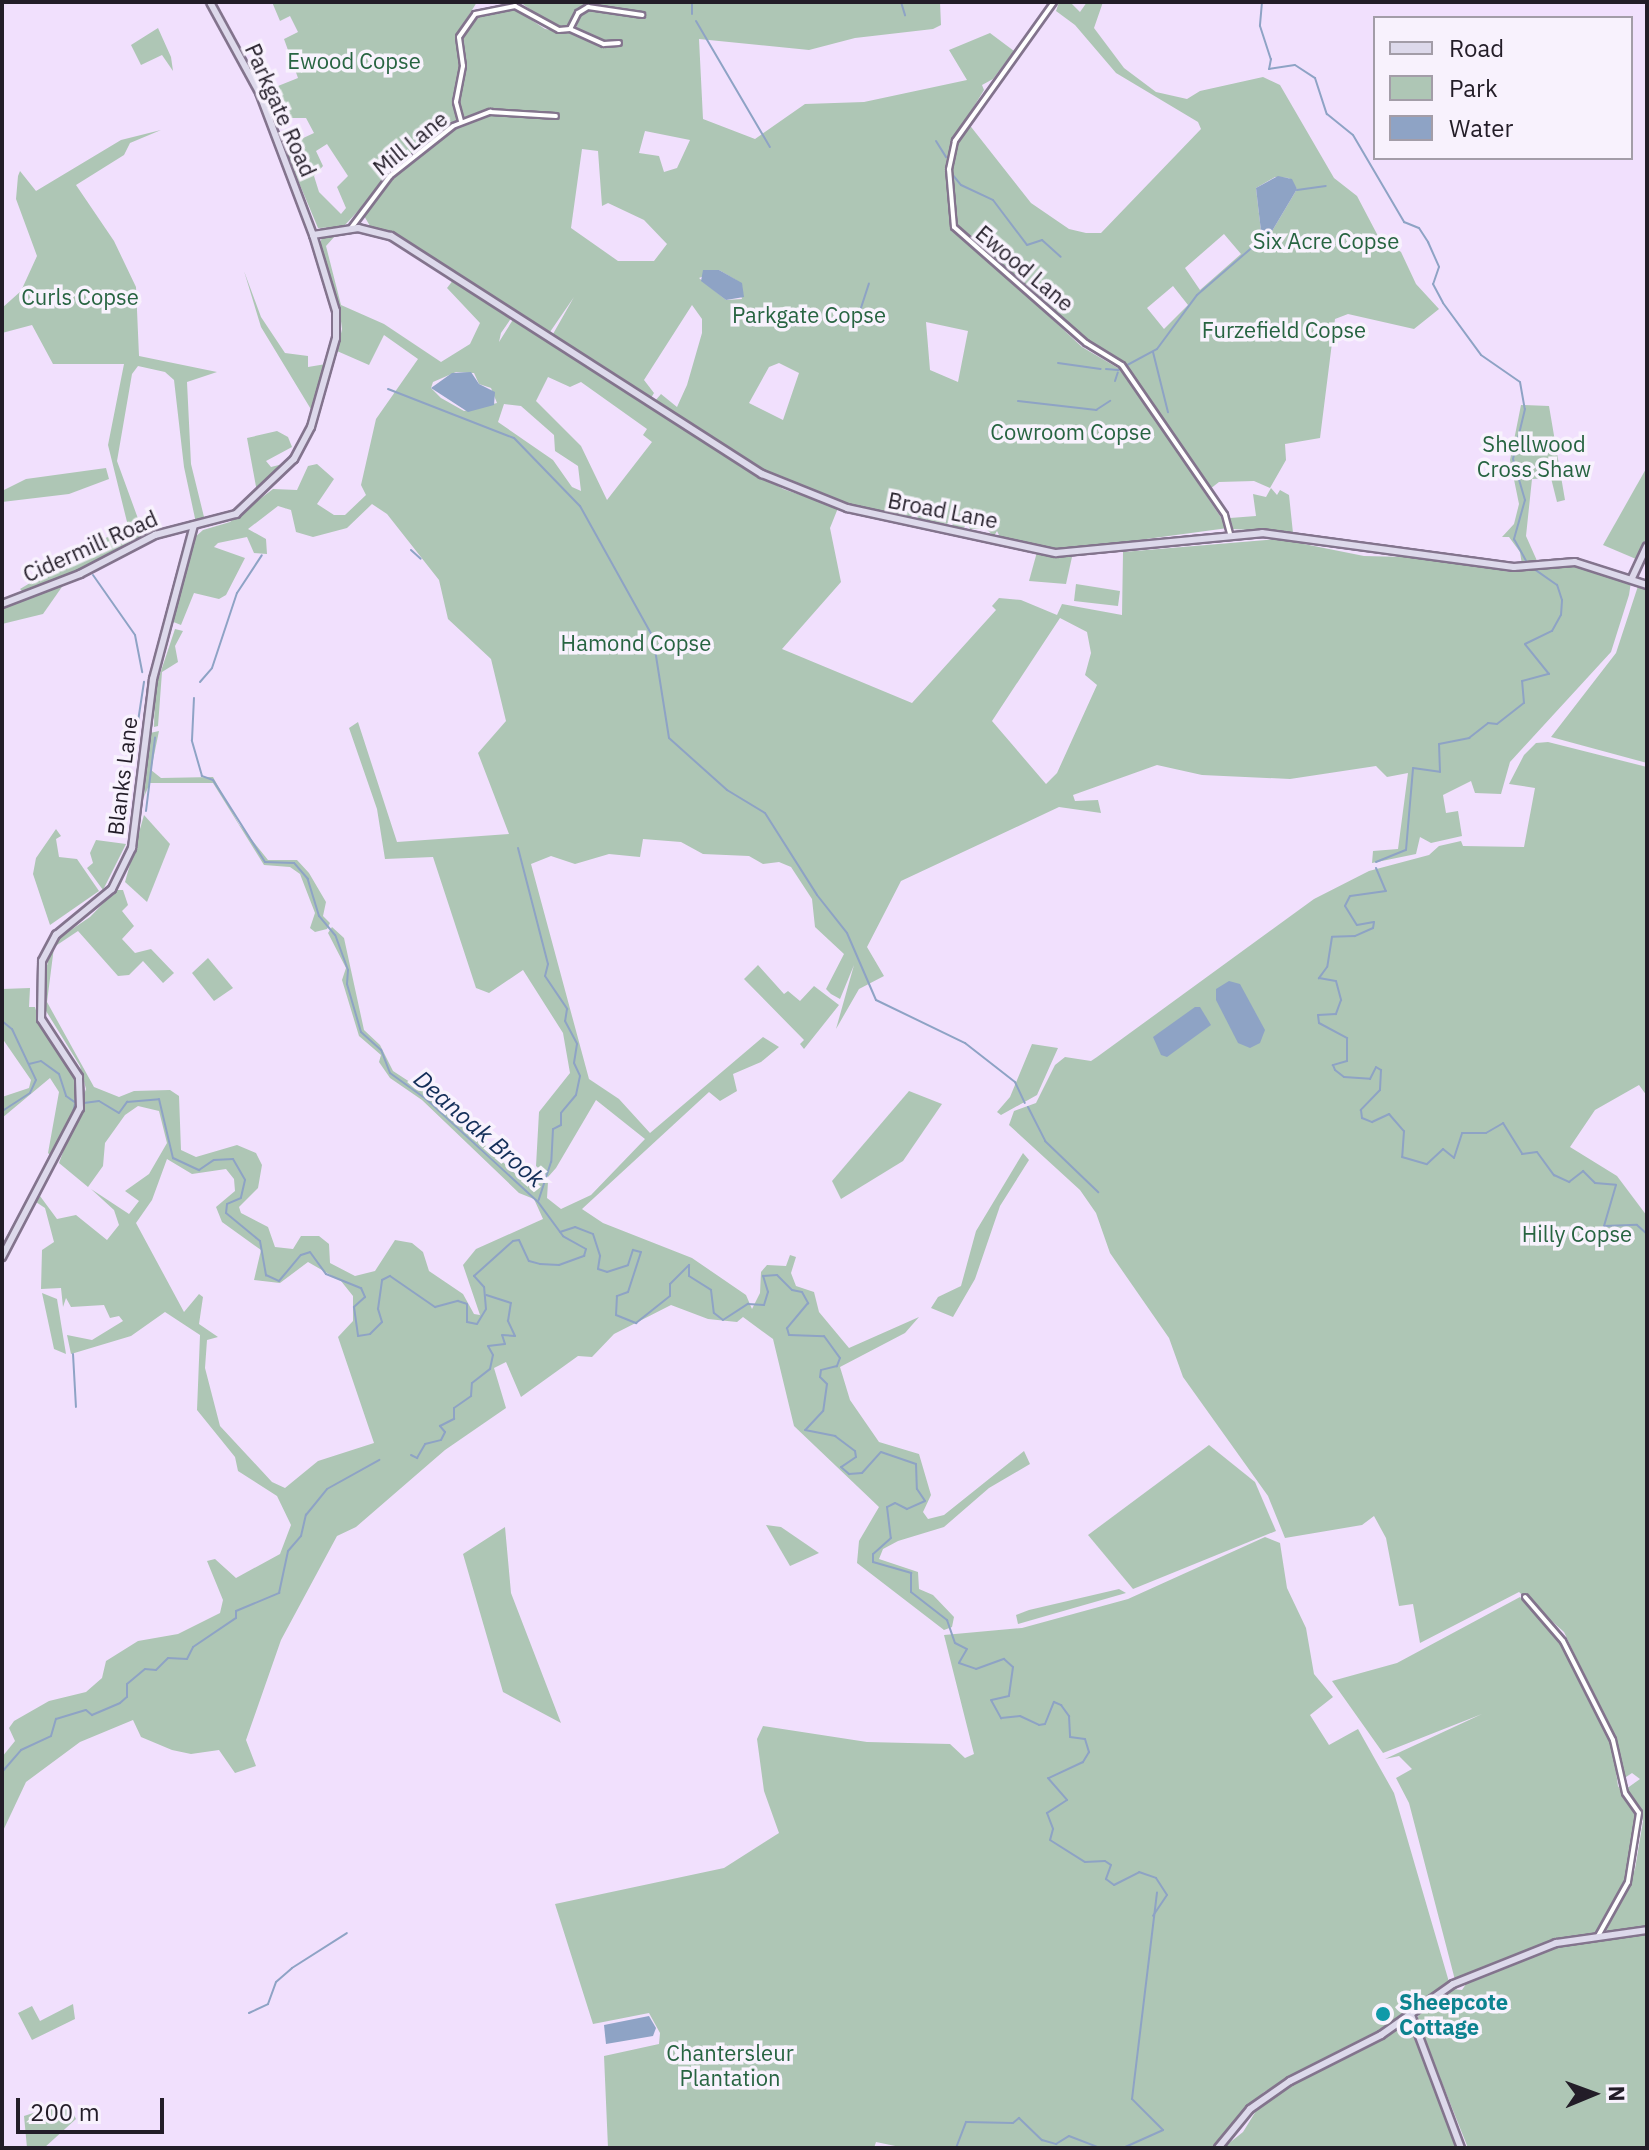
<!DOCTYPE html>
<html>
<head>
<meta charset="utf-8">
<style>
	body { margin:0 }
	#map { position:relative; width:1649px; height:2150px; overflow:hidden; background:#f1e0fd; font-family:"IBM Plex Sans",sans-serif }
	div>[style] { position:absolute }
	.green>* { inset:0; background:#aec6b5 }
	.water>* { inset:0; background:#8ea3c5 }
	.stream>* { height:2px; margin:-1px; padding:0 1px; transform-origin:1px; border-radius:1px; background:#8ea3c5 }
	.roads { filter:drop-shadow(2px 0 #83748d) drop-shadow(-2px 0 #83748d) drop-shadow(0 2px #83748d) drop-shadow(0 -2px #83748d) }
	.street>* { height:4px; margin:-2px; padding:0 2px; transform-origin:2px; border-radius:2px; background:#fff }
	.secondary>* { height:6px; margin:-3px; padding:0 3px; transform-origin:3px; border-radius:3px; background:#ddd9eb }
	.dots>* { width:22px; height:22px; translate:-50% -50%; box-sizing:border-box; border:4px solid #f8f2fd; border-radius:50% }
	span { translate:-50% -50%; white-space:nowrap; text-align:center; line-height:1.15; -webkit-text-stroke:7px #f8f2fd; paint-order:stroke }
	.park-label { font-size:22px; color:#276441 }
	.street-label { font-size:22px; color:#231d28 }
	.culture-label { font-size:22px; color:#0d838f; font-weight:700 }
	.left { translate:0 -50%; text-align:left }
	.water-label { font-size:24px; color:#132e59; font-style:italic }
	.frame { position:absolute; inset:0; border:4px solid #231d28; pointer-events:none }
	.legend { position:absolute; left:1373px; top:16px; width:260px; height:144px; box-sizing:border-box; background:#f8f2fd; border:2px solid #a39da8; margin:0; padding:10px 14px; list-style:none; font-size:24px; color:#231d28 }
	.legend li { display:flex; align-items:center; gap:16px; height:40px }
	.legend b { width:40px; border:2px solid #a39da8 }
	.north { position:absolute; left:1553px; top:2054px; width:80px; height:80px; -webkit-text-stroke:6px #f8f2fd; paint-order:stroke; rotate:89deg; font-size:22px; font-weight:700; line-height:32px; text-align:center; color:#231d28 }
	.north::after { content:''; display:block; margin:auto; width:28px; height:36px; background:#231d28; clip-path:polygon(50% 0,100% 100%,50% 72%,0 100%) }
	.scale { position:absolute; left:16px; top:2098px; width:148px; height:36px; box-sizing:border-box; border:4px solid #231d28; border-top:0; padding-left:10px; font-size:24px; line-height:28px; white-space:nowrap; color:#231d28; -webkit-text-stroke:6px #f8f2fd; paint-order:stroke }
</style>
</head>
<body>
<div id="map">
	<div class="green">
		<i style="clip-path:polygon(evenodd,272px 2px,477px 2px,456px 36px,461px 70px,453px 97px,457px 113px,465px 69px,462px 36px,483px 12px,512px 7px,545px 29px,577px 34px,607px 47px,620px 42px,601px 41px,576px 29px,580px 15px,590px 9px,641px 13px,591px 5px,579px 9px,567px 26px,554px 27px,520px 2px,940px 2px,941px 25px,933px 29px,855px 38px,809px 50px,699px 39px,703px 119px,755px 139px,805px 104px,864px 102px,967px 80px,949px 50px,990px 33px,1014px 51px,993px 79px,982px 85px,984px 90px,951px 144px,946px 163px,950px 224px,1082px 347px,1123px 371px,1228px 528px,1065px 550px,1000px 537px,997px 531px,994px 536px,986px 529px,970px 529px,967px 523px,964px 528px,953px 526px,951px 519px,947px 524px,918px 519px,916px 511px,910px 518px,889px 515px,888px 509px,883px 514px,818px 496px,760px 469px,655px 401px,661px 394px,677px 407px,687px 385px,702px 333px,702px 319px,692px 305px,644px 380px,654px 393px,651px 398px,553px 334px,574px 297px,550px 332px,407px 241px,370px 226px,360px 209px,343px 227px,318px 228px,284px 147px,314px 133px,306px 118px,272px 118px,263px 92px,298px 78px,284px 39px,298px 32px,290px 16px,280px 21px,272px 2px,645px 131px,690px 140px,677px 168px,664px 172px,659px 156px,639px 153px,645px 131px,272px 2px,327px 144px,348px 176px,337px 187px,346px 208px,341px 214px,319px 192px,314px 176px,323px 166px,316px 151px,327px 144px,272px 2px,582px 149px,598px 151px,602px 206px,608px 203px,644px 220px,667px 244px,654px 261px,618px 261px,571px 228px,582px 149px,272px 2px,719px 270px,736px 280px,742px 299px,726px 300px,699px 278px,719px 270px,272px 2px,926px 322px,968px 331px,958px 382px,930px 370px,926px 322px,272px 2px,779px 363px,799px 373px,783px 420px,749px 403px,769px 367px,779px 363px)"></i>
		<i style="clip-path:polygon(evenodd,1059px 2px,1070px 2px,1080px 12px,1087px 2px,1103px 2px,1094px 28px,1124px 68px,1156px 92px,1187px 99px,1200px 91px,1263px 77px,1280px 85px,1334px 178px,1357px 196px,1378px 236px,1401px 252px,1416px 284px,1439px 309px,1414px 329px,1348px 314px,1335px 319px,1320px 438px,1285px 444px,1286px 460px,1270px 488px,1254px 481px,1219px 482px,1210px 489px,1124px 364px,1086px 340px,956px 225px,952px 158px,968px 123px,1031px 203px,1069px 229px,1086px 233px,1101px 233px,1201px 129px,1198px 122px,1116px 73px,1075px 25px,1056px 11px,1059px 2px,1275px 177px,1289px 178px,1297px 189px,1268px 238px,1261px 231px,1256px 188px,1275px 177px,1059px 2px,1224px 234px,1241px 254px,1200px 290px,1185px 268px,1224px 234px,1059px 2px,1173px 286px,1188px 305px,1164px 329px,1147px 308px,1173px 286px)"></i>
		<i style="clip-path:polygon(158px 28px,171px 57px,173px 71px,162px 55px,141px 65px,131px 45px)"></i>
		<i style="clip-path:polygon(161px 130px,130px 143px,124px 155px,76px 185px,114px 241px,136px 287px,139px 356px,217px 372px,187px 382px,191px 464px,205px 521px,196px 523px,184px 467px,174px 380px,165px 372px,138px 366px,132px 374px,117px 461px,144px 535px,127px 545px,130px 552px,95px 570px,92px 566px,24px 593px,20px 589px,105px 538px,129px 530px,108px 445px,124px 364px,53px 364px,32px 325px,2px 333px,2px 308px,21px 291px,37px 256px,16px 199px,18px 176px,20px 171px,36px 191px,121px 140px)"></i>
		<i style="clip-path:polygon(evenodd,335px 236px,326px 246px,341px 305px,384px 324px,441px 362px,470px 344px,480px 323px,447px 288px,454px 279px,512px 317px,501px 333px,499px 342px,514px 318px,745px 467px,783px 489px,838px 508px,830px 528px,841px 582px,782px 649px,912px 703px,996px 610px,992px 606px,999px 598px,1021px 600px,1057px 615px,1062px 604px,1122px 615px,1123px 552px,1279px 539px,1364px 556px,1445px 558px,1510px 572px,1574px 565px,1631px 582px,1629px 595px,1611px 652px,1510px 762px,1501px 794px,1475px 793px,1471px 781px,1443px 795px,1446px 813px,1458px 811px,1462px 836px,1431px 843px,1420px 837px,1416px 854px,1372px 863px,1373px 851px,1398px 849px,1408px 773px,1387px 777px,1376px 766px,1290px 779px,1202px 775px,1157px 765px,1073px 795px,1075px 801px,1098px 800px,1101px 813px,1059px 807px,901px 881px,867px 947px,884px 976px,859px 989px,836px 1029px,854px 965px,840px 999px,831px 994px,826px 989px,844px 954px,815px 927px,812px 899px,791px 867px,779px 862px,763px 864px,749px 856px,703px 854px,681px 842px,643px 839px,640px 857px,609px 854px,575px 864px,551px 856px,531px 864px,589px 1079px,619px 1099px,650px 1133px,763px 1037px,779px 1047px,761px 1062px,733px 1074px,737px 1091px,720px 1101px,709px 1092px,582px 1209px,603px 1223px,692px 1258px,746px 1295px,752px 1309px,760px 1293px,761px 1272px,767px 1265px,786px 1266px,790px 1255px,796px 1257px,791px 1273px,796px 1286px,814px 1292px,819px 1312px,849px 1348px,919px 1317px,905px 1333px,840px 1367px,850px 1400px,879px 1442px,919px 1454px,931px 1495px,923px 1512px,928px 1519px,944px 1515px,1024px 1451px,1030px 1464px,989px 1488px,944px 1527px,898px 1541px,883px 1549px,879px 1559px,918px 1572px,919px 1589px,933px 1595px,954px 1617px,952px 1627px,944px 1630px,857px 1563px,859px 1541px,879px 1507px,794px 1426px,773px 1339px,743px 1317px,737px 1322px,708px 1319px,671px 1305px,614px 1334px,592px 1357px,578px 1356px,521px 1397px,506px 1362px,494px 1368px,506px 1408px,445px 1450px,356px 1527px,337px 1536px,281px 1640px,246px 1740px,256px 1766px,235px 1773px,219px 1750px,191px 1754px,172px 1750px,141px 1737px,133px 1720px,80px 1742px,26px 1782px,2px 1833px,2px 1757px,15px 1741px,9px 1728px,14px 1721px,49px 1701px,86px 1692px,102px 1678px,106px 1661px,138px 1641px,178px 1634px,220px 1613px,223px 1600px,207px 1561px,215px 1559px,236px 1578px,280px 1554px,291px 1525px,277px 1496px,238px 1471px,235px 1457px,197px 1410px,200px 1335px,165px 1312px,131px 1336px,71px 1354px,67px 1335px,92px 1340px,123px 1321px,119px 1316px,110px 1318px,104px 1305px,71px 1307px,66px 1298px,63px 1307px,61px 1288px,41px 1289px,42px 1250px,54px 1242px,45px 1208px,36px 1202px,40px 1196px,57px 1219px,76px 1215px,107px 1240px,119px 1225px,114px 1210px,91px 1189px,129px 1214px,139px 1201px,125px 1191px,149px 1174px,167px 1143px,159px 1111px,138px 1106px,125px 1115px,105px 1143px,103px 1166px,88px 1187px,59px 1163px,86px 1089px,80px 1066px,46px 1011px,41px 989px,53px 942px,90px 917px,116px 890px,123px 890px,128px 905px,122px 911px,134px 926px,122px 939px,135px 953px,151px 949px,174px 973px,163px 983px,143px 961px,129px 975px,118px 976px,78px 931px,54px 947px,47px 1002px,94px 1087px,119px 1097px,134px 1091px,170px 1090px,179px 1096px,181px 1150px,196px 1157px,237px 1145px,256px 1153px,262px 1165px,258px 1188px,239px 1207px,241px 1213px,268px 1227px,275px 1247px,293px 1249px,301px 1236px,319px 1236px,329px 1244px,330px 1263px,355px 1276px,375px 1271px,395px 1240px,412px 1243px,423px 1252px,429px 1271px,463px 1294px,474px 1314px,480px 1315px,463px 1265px,476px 1249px,543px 1219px,534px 1199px,519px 1193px,422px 1100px,390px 1078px,379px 1062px,381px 1055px,359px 1036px,342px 980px,346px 968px,328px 933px,332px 927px,344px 938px,364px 1030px,380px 1045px,393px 1071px,436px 1099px,524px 1182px,548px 1182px,547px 1198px,561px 1209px,591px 1195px,645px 1139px,596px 1100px,556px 1168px,548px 1177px,536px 1166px,539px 1112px,570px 1073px,563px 1033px,523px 970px,489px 993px,476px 988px,433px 857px,385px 859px,377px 809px,349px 728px,358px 722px,397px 842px,509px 834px,478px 753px,506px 721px,491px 659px,448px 619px,439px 580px,387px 514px,372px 504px,347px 528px,313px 537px,296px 532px,291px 510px,278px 506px,248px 529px,266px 539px,267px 554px,254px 553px,247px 537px,218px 543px,214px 547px,245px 558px,226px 595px,219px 599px,194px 593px,181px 625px,171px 621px,194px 538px,203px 530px,230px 522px,273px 489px,297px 490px,308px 466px,317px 464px,334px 479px,317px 504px,334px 515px,345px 515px,366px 495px,361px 485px,376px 419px,418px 359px,384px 335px,369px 365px,337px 351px,342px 329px,339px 306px,320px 244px,322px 237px,335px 236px,456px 372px,474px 373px,479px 384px,491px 388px,497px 403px,464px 411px,441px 398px,431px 388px,433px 382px,456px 372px,335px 236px,548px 377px,570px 387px,581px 382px,647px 429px,643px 435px,652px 442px,607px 500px,581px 446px,536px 401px,548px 377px,335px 236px,504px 404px,521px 406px,554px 435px,555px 451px,578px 466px,581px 491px,572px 487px,553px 460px,498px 422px,504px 404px,335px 236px,1060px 618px,1087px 632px,1091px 653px,1085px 675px,1097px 685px,1057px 773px,1046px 784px,992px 721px,1060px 618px,335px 236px,167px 1159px,192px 1174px,226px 1169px,234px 1179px,235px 1191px,216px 1207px,222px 1222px,261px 1250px,254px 1280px,280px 1283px,308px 1262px,341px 1281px,353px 1296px,353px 1321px,338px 1337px,374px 1443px,318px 1461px,285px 1488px,272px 1482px,220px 1426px,205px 1368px,207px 1340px,218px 1337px,199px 1324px,203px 1297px,199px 1294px,184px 1312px,136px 1223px,152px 1200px,167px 1159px)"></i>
		<i style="clip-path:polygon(244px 271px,261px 317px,285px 353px,308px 356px,308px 367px,326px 364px,312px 411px,261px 327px)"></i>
		<i style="clip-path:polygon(1521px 405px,1549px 406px,1565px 500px,1557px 502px,1551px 478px,1532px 479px,1526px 536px,1538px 563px,1522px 565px,1520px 552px,1509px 537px,1502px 537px,1514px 524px,1519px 504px,1510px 460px)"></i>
		<i style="clip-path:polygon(277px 431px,288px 437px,292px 447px,266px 461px,271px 467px,283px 464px,257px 492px,247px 438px)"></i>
		<i style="clip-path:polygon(1647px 467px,1647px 537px,1636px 559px,1603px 545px)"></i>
		<i style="clip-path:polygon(106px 468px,109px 479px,69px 494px,2px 502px,2px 491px,26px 479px)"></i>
		<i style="clip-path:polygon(1271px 488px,1277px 495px,1280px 490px,1289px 495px,1293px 533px,1233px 529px,1230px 518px,1256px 516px,1253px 494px,1266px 497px)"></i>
		<i style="clip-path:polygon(1037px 552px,1072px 557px,1066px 584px,1029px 581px)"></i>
		<i style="clip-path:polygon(1639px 583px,1647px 588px,1647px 763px,1551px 737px,1616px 653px)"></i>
		<i style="clip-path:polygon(64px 584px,43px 614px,2px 624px,2px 607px)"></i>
		<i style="clip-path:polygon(1076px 584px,1120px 591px,1118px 606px,1074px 601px)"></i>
		<i style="clip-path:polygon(175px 629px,183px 631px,175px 646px,178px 662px,162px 672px,158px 726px,154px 727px,155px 689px)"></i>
		<i style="clip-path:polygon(159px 731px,151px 770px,161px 778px,213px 777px,239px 824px,268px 860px,297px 860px,309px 873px,326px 902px,323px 916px,330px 923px,327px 929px,315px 932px,310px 928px,315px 913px,300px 874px,290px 867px,264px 865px,213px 783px,150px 783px,144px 797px,150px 733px)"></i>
		<i style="clip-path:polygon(1548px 742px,1647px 767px,1647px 1096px,1639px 1085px,1595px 1110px,1570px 1147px,1617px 1176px,1647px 1216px,1647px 1928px,1605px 1934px,1635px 1869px,1643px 1821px,1626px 1789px,1640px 1779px,1632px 1773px,1623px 1779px,1615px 1740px,1564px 1632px,1519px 1592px,1420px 1643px,1413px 1604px,1399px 1606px,1386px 1538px,1374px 1516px,1362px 1525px,1285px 1538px,1268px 1496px,1183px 1377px,1169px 1338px,1110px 1253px,1096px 1213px,1080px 1190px,1009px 1125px,1014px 1111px,1036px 1103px,1055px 1065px,1065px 1057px,1091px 1061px,1097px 1057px,1314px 899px,1369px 871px,1429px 855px,1439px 846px,1461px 841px,1463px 846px,1524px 847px,1535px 788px,1509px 784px,1524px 755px,1536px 743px)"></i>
		<i style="clip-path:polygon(144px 815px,170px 844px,147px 902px,125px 882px)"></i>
		<i style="clip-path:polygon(56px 829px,61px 836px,56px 839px,59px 857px,77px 859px,99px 891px,50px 925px,33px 874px,36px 858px)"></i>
		<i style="clip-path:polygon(96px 840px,126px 844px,103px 890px,87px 868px,93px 863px,90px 853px)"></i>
		<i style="clip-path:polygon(208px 958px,233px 988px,214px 1001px,192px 973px)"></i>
		<i style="clip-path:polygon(758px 965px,784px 994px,788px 991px,800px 1001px,814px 986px,839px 1005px,804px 1049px,800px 1044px,804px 1040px,744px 979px)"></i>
		<i style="clip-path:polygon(30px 988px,29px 1007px,35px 1007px,41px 1027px,72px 1068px,78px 1087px,74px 1116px,53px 1158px,48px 1153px,59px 1092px,50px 1078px,2px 1118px,2px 1097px,29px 1088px,31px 1080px,2px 1038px,2px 989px)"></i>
		<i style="clip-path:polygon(1032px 1044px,1058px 1048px,1037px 1095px,1001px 1115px,997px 1112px,1010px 1097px)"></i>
		<i style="clip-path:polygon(909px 1091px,942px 1104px,903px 1161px,841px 1199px,832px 1181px)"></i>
		<i style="clip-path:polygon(1023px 1153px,1029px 1160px,1000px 1206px,975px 1279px,953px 1317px,931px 1308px,938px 1297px,961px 1286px,976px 1231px)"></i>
		<i style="clip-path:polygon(42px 1293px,57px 1299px,66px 1354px,54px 1349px)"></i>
		<i style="clip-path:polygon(1209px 1445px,1255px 1482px,1276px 1531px,1133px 1589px,1088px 1535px)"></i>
		<i style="clip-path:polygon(766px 1525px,781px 1527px,819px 1553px,790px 1566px)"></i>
		<i style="clip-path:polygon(505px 1527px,511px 1593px,561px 1723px,503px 1692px,463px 1554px)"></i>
		<i style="clip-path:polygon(1265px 1537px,1280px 1543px,1287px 1588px,1306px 1628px,1314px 1674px,1333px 1697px,1310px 1715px,1329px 1745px,1358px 1729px,1394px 1793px,1449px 1982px,1378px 2033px,1264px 2092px,1213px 2148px,905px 2148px,876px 2142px,874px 2148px,608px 2148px,604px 2056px,659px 2044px,660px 2033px,649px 2013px,593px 2024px,555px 1904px,724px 1868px,779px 1833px,764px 1791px,757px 1739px,763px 1726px,867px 1742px,950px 1744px,965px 1758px,974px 1754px,944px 1635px,1022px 1628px,1128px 1599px)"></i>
		<i style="clip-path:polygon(1119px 1589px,1126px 1593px,1018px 1624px,1016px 1615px,1029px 1610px)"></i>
		<i style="clip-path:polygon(1520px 1597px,1560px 1637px,1612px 1742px,1618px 1786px,1638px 1818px,1627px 1877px,1595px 1935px,1551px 1942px,1455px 1980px,1409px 1803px,1396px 1778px,1412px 1769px,1399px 1756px,1385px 1759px,1482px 1714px,1383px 1753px,1332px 1681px,1397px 1663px)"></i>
		<i style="clip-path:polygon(1647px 1933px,1647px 2148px,1468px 2148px,1417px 2020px,1420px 2011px,1452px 1989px,1462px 1990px,1466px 1984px,1550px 1948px)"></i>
		<i style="clip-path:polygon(73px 2004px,75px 2019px,32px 2040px,18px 2013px,32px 2006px,40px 2021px)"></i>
		<i style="clip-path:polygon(1409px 2023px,1456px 2148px,1223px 2148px,1243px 2132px,1256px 2111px,1294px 2081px)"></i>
		<i style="clip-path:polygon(67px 2102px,76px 2119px,44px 2148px,27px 2148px,24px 2116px)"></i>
	</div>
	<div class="water">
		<i style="clip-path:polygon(1278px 176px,1292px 179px,1297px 189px,1268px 238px,1261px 231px,1256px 188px)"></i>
		<i style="clip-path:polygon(703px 270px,719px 270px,742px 283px,744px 297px,726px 300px,701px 281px)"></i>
		<i style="clip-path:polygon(471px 372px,479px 384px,495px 392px,494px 405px,468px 412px,431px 388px,452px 373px)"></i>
		<i style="clip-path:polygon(1229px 981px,1240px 984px,1265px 1030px,1260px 1043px,1250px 1048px,1238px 1043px,1216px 1000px,1216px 989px)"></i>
		<i style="clip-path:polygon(1195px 1007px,1200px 1007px,1211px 1025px,1167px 1057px,1161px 1055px,1153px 1037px)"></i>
		<i style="clip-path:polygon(649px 2016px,656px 2028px,653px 2036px,606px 2044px,604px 2025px)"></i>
	</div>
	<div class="stream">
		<i style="left:692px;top:2px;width:12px;rotate:90deg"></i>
		<i style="left:901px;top:2px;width:14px;rotate:73deg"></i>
		<i style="left:1262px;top:2px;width:24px;rotate:95deg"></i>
		<i style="left:1260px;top:26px;width:35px;rotate:72deg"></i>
		<i style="left:1271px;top:59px;width:10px;rotate:101deg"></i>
		<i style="left:1269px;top:69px;width:26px;rotate:-9deg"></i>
		<i style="left:1295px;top:65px;width:24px;rotate:33deg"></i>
		<i style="left:1315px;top:78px;width:38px;rotate:72deg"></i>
		<i style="left:1327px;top:114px;width:33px;rotate:39deg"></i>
		<i style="left:1353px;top:135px;width:101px;rotate:59.6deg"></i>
		<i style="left:1404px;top:222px;width:16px;rotate:22deg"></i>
		<i style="left:1419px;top:228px;width:17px;rotate:57deg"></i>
		<i style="left:1428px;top:242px;width:27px;rotate:66deg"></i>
		<i style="left:1439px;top:267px;width:18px;rotate:109deg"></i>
		<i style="left:1433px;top:284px;width:21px;rotate:62deg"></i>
		<i style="left:1443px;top:303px;width:64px;rotate:53.8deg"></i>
		<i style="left:1481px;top:355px;width:47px;rotate:34.7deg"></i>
		<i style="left:1520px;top:382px;width:27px;rotate:80deg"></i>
		<i style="left:1525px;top:409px;width:51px;rotate:103.5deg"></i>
		<i style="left:1513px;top:459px;width:43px;rotate:73.7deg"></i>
		<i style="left:1525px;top:500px;width:41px;rotate:105.8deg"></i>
		<i style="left:1514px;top:539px;width:29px;rotate:61deg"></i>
		<i style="left:696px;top:21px;width:146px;rotate:59.6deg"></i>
		<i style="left:936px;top:141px;width:19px;rotate:58deg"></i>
		<i style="left:952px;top:174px;width:14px;rotate:51deg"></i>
		<i style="left:961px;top:185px;width:35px;rotate:25deg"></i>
		<i style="left:993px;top:200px;width:56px;rotate:52.9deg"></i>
		<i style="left:1027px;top:245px;width:16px;rotate:-18deg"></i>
		<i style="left:1042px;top:240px;width:25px;rotate:42deg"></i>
		<i style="left:1297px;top:190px;width:29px;rotate:-8deg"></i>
		<i style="left:859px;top:314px;width:32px;rotate:-72deg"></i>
		<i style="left:1153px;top:352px;width:62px;rotate:76deg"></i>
		<i style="left:1058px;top:363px;width:43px;rotate:7.9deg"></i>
		<i style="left:1106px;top:369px;width:12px;rotate:5deg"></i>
		<i style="left:1118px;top:370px;width:44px;rotate:-28.3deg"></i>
		<i style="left:1157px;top:349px;width:67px;rotate:-53.5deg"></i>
		<i style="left:1197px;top:295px;width:77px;rotate:-40.8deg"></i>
		<i style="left:1255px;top:245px;width:10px;rotate:-90deg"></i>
		<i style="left:1255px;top:235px;width:10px;rotate:-37deg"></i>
		<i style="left:1115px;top:381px;width:9px;rotate:-72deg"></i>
		<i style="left:388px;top:389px;width:135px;rotate:21.3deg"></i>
		<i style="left:514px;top:438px;width:95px;rotate:45.9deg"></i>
		<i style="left:580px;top:506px;width:150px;rotate:60.9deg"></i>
		<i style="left:653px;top:637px;width:102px;rotate:81deg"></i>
		<i style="left:669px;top:738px;width:78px;rotate:41.9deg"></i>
		<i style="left:727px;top:790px;width:44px;rotate:31.2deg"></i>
		<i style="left:765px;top:813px;width:97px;rotate:57.6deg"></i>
		<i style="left:817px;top:895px;width:48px;rotate:51.7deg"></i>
		<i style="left:847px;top:933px;width:73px;rotate:66.6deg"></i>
		<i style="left:876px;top:1000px;width:99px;rotate:25.8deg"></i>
		<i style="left:965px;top:1043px;width:63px;rotate:38deg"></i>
		<i style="left:1015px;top:1082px;width:23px;rotate:65deg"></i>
		<i style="left:1018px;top:401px;width:79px;rotate:6.6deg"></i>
		<i style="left:1096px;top:410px;width:17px;rotate:-33deg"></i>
		<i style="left:411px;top:550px;width:13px;rotate:42deg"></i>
		<i style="left:93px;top:575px;width:73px;rotate:55deg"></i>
		<i style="left:135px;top:635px;width:38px;rotate:79deg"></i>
		<i style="left:200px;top:682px;width:18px;rotate:-49deg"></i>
		<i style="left:212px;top:668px;width:79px;rotate:-71.6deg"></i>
		<i style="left:237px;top:593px;width:45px;rotate:-56.7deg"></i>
		<i style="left:134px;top:748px;width:67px;rotate:-81.4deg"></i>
		<i style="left:146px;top:811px;width:74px;rotate:-83deg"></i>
		<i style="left:518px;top:848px;width:120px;rotate:75.5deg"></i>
		<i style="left:548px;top:964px;width:12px;rotate:104deg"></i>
		<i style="left:545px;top:976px;width:40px;rotate:56deg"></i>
		<i style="left:567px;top:1009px;width:12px;rotate:99deg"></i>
		<i style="left:565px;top:1021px;width:26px;rotate:62deg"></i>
		<i style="left:577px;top:1044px;width:19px;rotate:99deg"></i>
		<i style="left:574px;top:1063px;width:14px;rotate:65deg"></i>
		<i style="left:580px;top:1076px;width:19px;rotate:102deg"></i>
		<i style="left:576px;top:1095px;width:23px;rotate:130deg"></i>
		<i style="left:561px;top:1113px;width:12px;rotate:90deg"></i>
		<i style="left:561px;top:1125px;width:9px;rotate:153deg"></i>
		<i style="left:553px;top:1129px;width:33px;rotate:93deg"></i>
		<i style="left:551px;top:1162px;width:40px;rotate:108deg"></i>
		<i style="left:1376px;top:862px;width:32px;rotate:-22deg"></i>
		<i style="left:1406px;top:850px;width:82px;rotate:-85.1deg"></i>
		<i style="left:1413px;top:768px;width:27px;rotate:8deg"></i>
		<i style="left:1440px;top:772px;width:28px;rotate:-92deg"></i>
		<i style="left:1439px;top:744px;width:31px;rotate:-11deg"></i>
		<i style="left:1469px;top:738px;width:24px;rotate:-38deg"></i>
		<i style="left:1488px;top:723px;width:9px;rotate:6deg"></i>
		<i style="left:1497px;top:724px;width:34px;rotate:-38deg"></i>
		<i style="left:1524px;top:703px;width:22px;rotate:-95deg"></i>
		<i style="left:1522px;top:681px;width:28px;rotate:-15deg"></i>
		<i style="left:1549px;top:674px;width:38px;rotate:-129deg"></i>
		<i style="left:1525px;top:644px;width:30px;rotate:-26deg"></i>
		<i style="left:1552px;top:631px;width:18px;rotate:-61deg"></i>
		<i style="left:1561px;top:615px;width:15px;rotate:-86deg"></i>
		<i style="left:1562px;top:600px;width:16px;rotate:-108deg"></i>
		<i style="left:1557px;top:585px;width:29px;rotate:-145deg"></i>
		<i style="left:1376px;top:868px;width:25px;rotate:67deg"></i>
		<i style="left:1386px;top:891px;width:36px;rotate:172deg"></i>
		<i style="left:1350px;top:896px;width:11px;rotate:117deg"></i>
		<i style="left:1345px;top:906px;width:22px;rotate:58deg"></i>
		<i style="left:1357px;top:925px;width:17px;rotate:-10deg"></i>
		<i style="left:1374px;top:922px;width:6px;rotate:99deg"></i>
		<i style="left:1373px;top:928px;width:20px;rotate:156deg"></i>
		<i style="left:1355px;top:936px;width:23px;rotate:178deg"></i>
		<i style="left:1332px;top:937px;width:30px;rotate:99deg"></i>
		<i style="left:1327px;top:967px;width:14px;rotate:126deg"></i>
		<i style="left:1319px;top:978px;width:17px;rotate:10deg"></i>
		<i style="left:1336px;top:981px;width:20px;rotate:75deg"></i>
		<i style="left:1341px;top:1000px;width:15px;rotate:110deg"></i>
		<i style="left:1336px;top:1014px;width:18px;rotate:177deg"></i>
		<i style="left:1318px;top:1015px;width:8px;rotate:83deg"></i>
		<i style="left:1319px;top:1023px;width:32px;rotate:28deg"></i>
		<i style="left:1347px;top:1038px;width:23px;rotate:90deg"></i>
		<i style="left:1347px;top:1061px;width:15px;rotate:164deg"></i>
		<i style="left:1333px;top:1065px;width:5px;rotate:68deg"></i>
		<i style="left:1335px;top:1070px;width:11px;rotate:38deg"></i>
		<i style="left:1344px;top:1077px;width:26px;rotate:4deg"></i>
		<i style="left:1370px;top:1079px;width:13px;rotate:-63deg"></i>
		<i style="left:1376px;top:1067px;width:6px;rotate:31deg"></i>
		<i style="left:1381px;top:1070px;width:20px;rotate:93deg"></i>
		<i style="left:1380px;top:1090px;width:28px;rotate:134deg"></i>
		<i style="left:1361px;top:1110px;width:8px;rotate:83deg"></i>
		<i style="left:1362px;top:1118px;width:11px;rotate:22deg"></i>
		<i style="left:1372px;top:1122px;width:19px;rotate:-25deg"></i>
		<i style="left:1389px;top:1114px;width:23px;rotate:49deg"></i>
		<i style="left:1404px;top:1131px;width:26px;rotate:94deg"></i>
		<i style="left:1402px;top:1157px;width:26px;rotate:16deg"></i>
		<i style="left:1427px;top:1164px;width:22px;rotate:-43deg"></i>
		<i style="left:1443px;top:1149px;width:14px;rotate:39deg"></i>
		<i style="left:1454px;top:1158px;width:26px;rotate:-72deg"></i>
		<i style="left:1462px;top:1133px;width:24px"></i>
		<i style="left:1486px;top:1133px;width:20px;rotate:-30deg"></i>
		<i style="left:1503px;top:1123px;width:36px;rotate:58deg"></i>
		<i style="left:1522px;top:1154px;width:15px;rotate:-8deg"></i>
		<i style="left:1537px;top:1152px;width:29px;rotate:54deg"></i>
		<i style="left:1554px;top:1175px;width:17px;rotate:25deg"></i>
		<i style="left:1569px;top:1182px;width:18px;rotate:-38deg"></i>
		<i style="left:1583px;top:1171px;width:17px;rotate:45deg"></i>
		<i style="left:1595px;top:1183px;width:21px;rotate:5deg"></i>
		<i style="left:1616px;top:1185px;width:43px;rotate:106.3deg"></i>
		<i style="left:1604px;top:1226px;width:33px;rotate:-2deg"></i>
		<i style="left:1637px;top:1225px;width:13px;rotate:42deg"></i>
		<i style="left:2px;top:1021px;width:13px;rotate:39deg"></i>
		<i style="left:12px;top:1029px;width:56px;rotate:64.8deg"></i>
		<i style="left:36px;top:1080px;width:14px;rotate:115deg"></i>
		<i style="left:30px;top:1093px;width:33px;rotate:147deg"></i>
		<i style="left:29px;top:1064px;width:12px;rotate:-14deg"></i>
		<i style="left:41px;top:1061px;width:22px;rotate:36deg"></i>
		<i style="left:59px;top:1074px;width:23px;rotate:72deg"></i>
		<i style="left:66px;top:1096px;width:12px;rotate:35deg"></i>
		<i style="left:84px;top:1103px;width:15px;rotate:-8deg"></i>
		<i style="left:99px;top:1101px;width:23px;rotate:31deg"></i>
		<i style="left:119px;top:1113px;width:14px;rotate:-54deg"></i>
		<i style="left:127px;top:1102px;width:32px;rotate:-5deg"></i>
		<i style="left:159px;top:1099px;width:61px;rotate:76.7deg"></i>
		<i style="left:173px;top:1158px;width:29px;rotate:25deg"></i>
		<i style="left:199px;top:1170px;width:18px;rotate:-34deg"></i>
		<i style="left:214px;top:1160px;width:19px;rotate:-3deg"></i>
		<i style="left:233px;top:1159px;width:24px;rotate:60deg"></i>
		<i style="left:245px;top:1180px;width:18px;rotate:103deg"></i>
		<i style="left:241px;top:1198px;width:15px;rotate:157deg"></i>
		<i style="left:227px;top:1204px;width:9px;rotate:96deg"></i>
		<i style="left:226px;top:1213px;width:44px;rotate:39.5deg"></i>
		<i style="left:260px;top:1241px;width:35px;rotate:80deg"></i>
		<i style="left:266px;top:1275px;width:14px;rotate:25deg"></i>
		<i style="left:279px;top:1281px;width:34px;rotate:-50deg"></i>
		<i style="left:301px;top:1255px;width:9px;rotate:-18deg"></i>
		<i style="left:310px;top:1252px;width:27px;rotate:54deg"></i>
		<i style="left:326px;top:1274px;width:38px;rotate:22deg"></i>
		<i style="left:361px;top:1288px;width:10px;rotate:66deg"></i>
		<i style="left:365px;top:1297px;width:15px;rotate:138deg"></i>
		<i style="left:354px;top:1307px;width:29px;rotate:82deg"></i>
		<i style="left:358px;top:1336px;width:12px;rotate:-9deg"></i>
		<i style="left:370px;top:1334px;width:17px;rotate:-45deg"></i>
		<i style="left:382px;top:1322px;width:14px;rotate:-107deg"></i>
		<i style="left:378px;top:1309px;width:29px;rotate:-82deg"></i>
		<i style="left:382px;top:1280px;width:9px;rotate:-27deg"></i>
		<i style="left:390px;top:1276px;width:55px;rotate:34.6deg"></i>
		<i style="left:435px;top:1307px;width:24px;rotate:-15deg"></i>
		<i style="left:458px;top:1301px;width:9px;rotate:18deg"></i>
		<i style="left:467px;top:1304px;width:18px;rotate:90deg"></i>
		<i style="left:467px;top:1322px;width:10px;rotate:11deg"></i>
		<i style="left:477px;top:1324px;width:17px;rotate:-59deg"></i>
		<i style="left:486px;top:1309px;width:22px;rotate:-95deg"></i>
		<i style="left:484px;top:1287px;width:15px;rotate:-132deg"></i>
		<i style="left:474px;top:1276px;width:52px;rotate:-41.9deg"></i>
		<i style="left:513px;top:1241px;width:6px;rotate:-9deg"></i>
		<i style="left:519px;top:1240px;width:23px;rotate:65deg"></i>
		<i style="left:529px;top:1261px;width:11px;rotate:15deg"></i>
		<i style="left:540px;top:1264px;width:19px;rotate:3deg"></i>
		<i style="left:559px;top:1265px;width:27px;rotate:-20deg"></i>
		<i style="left:584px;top:1256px;width:7px;rotate:-74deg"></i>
		<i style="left:586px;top:1249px;width:26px;rotate:-151deg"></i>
		<i style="left:563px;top:1236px;width:42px;rotate:-126.3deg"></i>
		<i style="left:538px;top:1202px;width:152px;rotate:-137.4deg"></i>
		<i style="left:426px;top:1099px;width:44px;rotate:-144.2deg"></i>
		<i style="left:390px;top:1073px;width:25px;rotate:-111deg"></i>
		<i style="left:381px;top:1050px;width:27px;rotate:-138deg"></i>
		<i style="left:361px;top:1032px;width:50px;rotate:-106.3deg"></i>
		<i style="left:347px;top:984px;width:14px;rotate:-86deg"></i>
		<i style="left:348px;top:970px;width:37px;rotate:-110deg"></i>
		<i style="left:335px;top:935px;width:25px;rotate:-130deg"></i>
		<i style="left:319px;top:916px;width:39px;rotate:-107deg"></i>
		<i style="left:308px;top:879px;width:21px;rotate:-131deg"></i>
		<i style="left:294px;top:863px;width:29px;rotate:-178deg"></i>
		<i style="left:265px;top:862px;width:97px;rotate:-122.4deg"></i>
		<i style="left:213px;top:780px;width:12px;rotate:-160deg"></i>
		<i style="left:202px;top:776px;width:37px;rotate:-106deg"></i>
		<i style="left:192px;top:740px;width:42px;rotate:-87.3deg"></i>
		<i style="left:1028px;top:1107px;width:38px;rotate:63deg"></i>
		<i style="left:1045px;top:1141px;width:74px;rotate:43.9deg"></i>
		<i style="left:72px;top:1117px;width:13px;rotate:-77deg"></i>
		<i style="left:50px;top:1157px;width:23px;rotate:-61deg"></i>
		<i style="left:560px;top:1232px;width:16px;rotate:-18deg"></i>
		<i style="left:575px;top:1227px;width:19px;rotate:21deg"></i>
		<i style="left:593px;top:1234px;width:23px;rotate:72deg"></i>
		<i style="left:600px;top:1256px;width:13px;rotate:99deg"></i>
		<i style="left:598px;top:1269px;width:9px;rotate:18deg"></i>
		<i style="left:607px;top:1272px;width:22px;rotate:-18deg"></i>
		<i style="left:628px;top:1265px;width:16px;rotate:-72deg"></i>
		<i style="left:633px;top:1250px;width:8px;rotate:14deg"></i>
		<i style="left:641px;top:1252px;width:42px;rotate:108deg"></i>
		<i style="left:628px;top:1292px;width:12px;rotate:160deg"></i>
		<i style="left:617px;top:1296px;width:19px;rotate:93deg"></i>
		<i style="left:616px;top:1315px;width:22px;rotate:22deg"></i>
		<i style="left:636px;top:1323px;width:43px;rotate:-38.5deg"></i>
		<i style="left:670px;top:1296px;width:12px;rotate:-90deg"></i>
		<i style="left:670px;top:1284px;width:27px;rotate:-45deg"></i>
		<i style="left:689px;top:1265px;width:11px;rotate:90deg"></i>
		<i style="left:689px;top:1276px;width:26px;rotate:32deg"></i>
		<i style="left:711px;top:1290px;width:23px;rotate:83deg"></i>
		<i style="left:714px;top:1313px;width:11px;rotate:38deg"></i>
		<i style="left:723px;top:1320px;width:30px;rotate:-33deg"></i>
		<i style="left:748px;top:1304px;width:16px;rotate:4deg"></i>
		<i style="left:764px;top:1305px;width:14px;rotate:-73deg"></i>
		<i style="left:768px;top:1292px;width:17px;rotate:-107deg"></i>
		<i style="left:763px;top:1276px;width:14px;rotate:-4deg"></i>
		<i style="left:777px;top:1275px;width:21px;rotate:45deg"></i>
		<i style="left:792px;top:1290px;width:10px;rotate:11deg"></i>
		<i style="left:802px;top:1292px;width:13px;rotate:61deg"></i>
		<i style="left:808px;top:1303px;width:33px;rotate:130deg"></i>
		<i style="left:787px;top:1328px;width:7px;rotate:74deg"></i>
		<i style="left:789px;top:1335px;width:35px;rotate:2deg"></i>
		<i style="left:824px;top:1336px;width:27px;rotate:54deg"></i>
		<i style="left:840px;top:1358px;width:9px;rotate:111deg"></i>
		<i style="left:837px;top:1366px;width:16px;rotate:166deg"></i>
		<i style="left:821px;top:1370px;width:7px;rotate:98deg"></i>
		<i style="left:820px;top:1377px;width:10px;rotate:45deg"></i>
		<i style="left:827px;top:1384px;width:27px;rotate:98deg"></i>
		<i style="left:823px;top:1411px;width:26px;rotate:133deg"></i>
		<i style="left:805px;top:1430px;width:31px;rotate:11deg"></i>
		<i style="left:835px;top:1436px;width:25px;rotate:37deg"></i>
		<i style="left:855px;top:1451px;width:6px;rotate:81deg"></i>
		<i style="left:856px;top:1457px;width:18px;rotate:146deg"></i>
		<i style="left:841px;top:1467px;width:11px;rotate:41deg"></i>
		<i style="left:849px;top:1474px;width:13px;rotate:-4deg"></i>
		<i style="left:862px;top:1473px;width:28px;rotate:-48deg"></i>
		<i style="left:881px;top:1452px;width:37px;rotate:19deg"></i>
		<i style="left:916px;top:1464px;width:25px;rotate:88deg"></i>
		<i style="left:917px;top:1489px;width:14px;rotate:56deg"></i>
		<i style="left:925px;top:1501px;width:20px;rotate:156deg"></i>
		<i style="left:907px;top:1509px;width:13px;rotate:-153deg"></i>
		<i style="left:895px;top:1503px;width:9px;rotate:153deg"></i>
		<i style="left:887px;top:1507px;width:31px;rotate:83deg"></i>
		<i style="left:891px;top:1538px;width:24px;rotate:138deg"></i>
		<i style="left:873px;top:1554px;width:8px;rotate:90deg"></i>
		<i style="left:873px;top:1562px;width:40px;rotate:16deg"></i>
		<i style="left:911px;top:1573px;width:19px;rotate:90deg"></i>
		<i style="left:911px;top:1592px;width:46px;rotate:37.9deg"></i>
		<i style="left:947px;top:1620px;width:24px;rotate:71deg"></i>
		<i style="left:955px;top:1643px;width:13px;rotate:27deg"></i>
		<i style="left:967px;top:1649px;width:16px;rotate:120deg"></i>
		<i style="left:959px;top:1663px;width:18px;rotate:19deg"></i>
		<i style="left:976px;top:1669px;width:30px;rotate:-20deg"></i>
		<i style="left:1004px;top:1659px;width:12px;rotate:42deg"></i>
		<i style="left:1013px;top:1667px;width:29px;rotate:98deg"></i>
		<i style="left:1009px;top:1696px;width:18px;rotate:167deg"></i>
		<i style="left:991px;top:1700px;width:21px;rotate:61deg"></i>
		<i style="left:1001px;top:1718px;width:19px;rotate:-6deg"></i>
		<i style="left:1020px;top:1716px;width:21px;rotate:25deg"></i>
		<i style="left:1039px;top:1725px;width:6px;rotate:-9deg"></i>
		<i style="left:1045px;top:1724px;width:24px;rotate:-68deg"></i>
		<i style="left:1054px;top:1702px;width:8px;rotate:23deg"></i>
		<i style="left:1061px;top:1705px;width:14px;rotate:54deg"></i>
		<i style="left:1069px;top:1716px;width:21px;rotate:87deg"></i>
		<i style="left:1070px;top:1737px;width:15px;rotate:8deg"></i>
		<i style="left:1085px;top:1739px;width:14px;rotate:73deg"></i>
		<i style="left:1089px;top:1752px;width:12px;rotate:121deg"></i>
		<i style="left:1083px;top:1762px;width:38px;rotate:155deg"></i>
		<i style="left:1048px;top:1778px;width:29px;rotate:49deg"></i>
		<i style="left:1067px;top:1800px;width:24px;rotate:147deg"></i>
		<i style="left:1047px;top:1813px;width:17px;rotate:69deg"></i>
		<i style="left:1053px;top:1829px;width:11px;rotate:105deg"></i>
		<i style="left:1050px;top:1840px;width:41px;rotate:32.2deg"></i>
		<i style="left:1085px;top:1862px;width:20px;rotate:-3deg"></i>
		<i style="left:1105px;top:1861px;width:7px;rotate:34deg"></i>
		<i style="left:1111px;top:1865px;width:15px;rotate:110deg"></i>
		<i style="left:1106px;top:1879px;width:10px;rotate:37deg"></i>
		<i style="left:1114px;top:1885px;width:28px;rotate:-27deg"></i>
		<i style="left:1139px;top:1872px;width:18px;rotate:19deg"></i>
		<i style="left:1156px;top:1878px;width:20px;rotate:57deg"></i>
		<i style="left:1167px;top:1895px;width:25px;rotate:124deg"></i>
		<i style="left:2px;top:1247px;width:97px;rotate:-61.6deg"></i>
		<i style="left:73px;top:1354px;width:53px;rotate:86.8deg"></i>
		<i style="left:411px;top:1455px;width:7px;rotate:27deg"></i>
		<i style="left:417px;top:1458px;width:16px;rotate:-60deg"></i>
		<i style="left:425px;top:1444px;width:16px;rotate:-14deg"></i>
		<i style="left:441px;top:1440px;width:9px;rotate:-63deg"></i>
		<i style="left:445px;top:1432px;width:8px;rotate:-130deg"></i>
		<i style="left:440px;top:1426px;width:16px;rotate:-27deg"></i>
		<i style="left:454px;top:1419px;width:11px;rotate:-90deg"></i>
		<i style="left:454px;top:1408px;width:21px;rotate:-35deg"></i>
		<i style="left:471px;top:1396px;width:13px;rotate:-86deg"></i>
		<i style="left:472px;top:1383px;width:23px;rotate:-38deg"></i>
		<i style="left:490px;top:1369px;width:14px;rotate:-78deg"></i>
		<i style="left:493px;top:1355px;width:10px;rotate:-119deg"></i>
		<i style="left:488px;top:1346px;width:17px;rotate:-7deg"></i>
		<i style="left:505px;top:1344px;width:9px;rotate:-108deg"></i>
		<i style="left:502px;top:1335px;width:13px;rotate:4deg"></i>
		<i style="left:515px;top:1336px;width:17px;rotate:-115deg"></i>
		<i style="left:508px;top:1321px;width:18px;rotate:-81deg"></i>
		<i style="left:511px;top:1303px;width:26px;rotate:-162deg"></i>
		<i style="left:2px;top:1772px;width:29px;rotate:-49deg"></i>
		<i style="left:21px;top:1750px;width:33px;rotate:-25deg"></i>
		<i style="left:51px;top:1736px;width:18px;rotate:-74deg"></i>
		<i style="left:56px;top:1719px;width:31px;rotate:-17deg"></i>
		<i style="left:86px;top:1710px;width:8px;rotate:40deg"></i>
		<i style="left:92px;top:1715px;width:30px;rotate:-23deg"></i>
		<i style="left:120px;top:1703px;width:9px;rotate:-41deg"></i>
		<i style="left:127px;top:1697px;width:13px;rotate:-90deg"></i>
		<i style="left:127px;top:1684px;width:23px;rotate:-40deg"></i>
		<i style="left:145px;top:1669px;width:11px;rotate:5deg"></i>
		<i style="left:156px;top:1670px;width:17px;rotate:-45deg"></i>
		<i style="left:168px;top:1658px;width:19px;rotate:3deg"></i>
		<i style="left:187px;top:1659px;width:13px;rotate:-63deg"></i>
		<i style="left:193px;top:1647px;width:52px;rotate:-34deg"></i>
		<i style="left:236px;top:1618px;width:7px;rotate:-90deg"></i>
		<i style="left:236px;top:1611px;width:47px;rotate:-22.7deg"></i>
		<i style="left:279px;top:1593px;width:43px;rotate:-77.9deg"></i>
		<i style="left:288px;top:1551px;width:20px;rotate:-49deg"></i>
		<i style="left:301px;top:1536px;width:22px;rotate:-77deg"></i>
		<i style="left:306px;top:1515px;width:33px;rotate:-51deg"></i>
		<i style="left:327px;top:1489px;width:60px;rotate:-29.1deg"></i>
		<i style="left:249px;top:2013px;width:21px;rotate:-25deg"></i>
		<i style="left:268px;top:2004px;width:23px;rotate:-70deg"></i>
		<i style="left:276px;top:1982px;width:21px;rotate:-41deg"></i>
		<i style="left:292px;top:1968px;width:65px;rotate:-32.5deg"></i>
		<i style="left:956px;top:2148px;width:28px;rotate:-69deg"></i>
		<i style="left:966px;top:2122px;width:47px;rotate:1.2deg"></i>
		<i style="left:1013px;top:2123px;width:8px;rotate:-40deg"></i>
		<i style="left:1019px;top:2118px;width:32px;rotate:44deg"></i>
		<i style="left:1042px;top:2140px;width:15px;rotate:16deg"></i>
		<i style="left:1056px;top:2144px;width:15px;rotate:-32deg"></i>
		<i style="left:1069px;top:2136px;width:33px;rotate:21deg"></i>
		<i style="left:1123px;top:2148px;width:44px;rotate:-24.2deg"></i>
		<i style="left:1163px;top:2130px;width:44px;rotate:-135deg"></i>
		<i style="left:1132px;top:2099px;width:208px;rotate:-83.1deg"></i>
	</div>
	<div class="roads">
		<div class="street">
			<i style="left:1054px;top:2px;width:171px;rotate:125.5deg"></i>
			<i style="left:955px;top:141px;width:29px;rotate:102deg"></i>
			<i style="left:949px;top:169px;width:58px;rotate:85.1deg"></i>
			<i style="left:954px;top:227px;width:176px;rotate:41.3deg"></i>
			<i style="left:1086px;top:343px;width:42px;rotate:31.4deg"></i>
			<i style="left:1122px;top:365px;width:182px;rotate:55.5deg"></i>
			<i style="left:1225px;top:515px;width:20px;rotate:75deg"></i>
			<i style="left:570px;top:29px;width:37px;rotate:24deg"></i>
			<i style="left:604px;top:44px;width:15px;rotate:-4deg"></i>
			<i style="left:461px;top:121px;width:20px;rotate:-105deg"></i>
			<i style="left:456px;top:102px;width:37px;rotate:-79deg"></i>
			<i style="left:463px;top:66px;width:29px;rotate:-98deg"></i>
			<i style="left:459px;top:37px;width:28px;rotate:-55deg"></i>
			<i style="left:475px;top:14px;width:41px;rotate:-11.3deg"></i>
			<i style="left:515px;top:6px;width:50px;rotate:28.6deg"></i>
			<i style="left:559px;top:30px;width:11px;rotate:-5deg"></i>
			<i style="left:570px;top:29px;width:18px;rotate:-63deg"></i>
			<i style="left:578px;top:13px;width:12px;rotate:-31deg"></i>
			<i style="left:588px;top:7px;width:55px;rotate:8.4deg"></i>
			<i style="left:351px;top:228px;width:65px;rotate:-53.1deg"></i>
			<i style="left:390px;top:176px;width:80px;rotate:-38.4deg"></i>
			<i style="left:453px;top:126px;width:40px;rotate:-21deg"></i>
			<i style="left:490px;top:112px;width:66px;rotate:3.5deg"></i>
			<i style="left:1525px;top:1597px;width:58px;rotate:49.2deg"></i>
			<i style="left:1563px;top:1641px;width:111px;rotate:63.2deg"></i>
			<i style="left:1613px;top:1740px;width:54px;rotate:77.2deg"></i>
			<i style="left:1625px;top:1793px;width:24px;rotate:55deg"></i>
			<i style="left:1639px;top:1813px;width:70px;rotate:99.1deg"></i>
			<i style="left:1628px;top:1882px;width:62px;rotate:119.1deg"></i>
		</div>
		<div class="secondary">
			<i style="left:313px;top:235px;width:46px;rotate:-8.8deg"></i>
			<i style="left:358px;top:228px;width:34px;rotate:14deg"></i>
			<i style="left:391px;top:236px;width:441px;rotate:32.7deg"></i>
			<i style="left:762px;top:474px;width:92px;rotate:21.8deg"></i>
			<i style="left:847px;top:508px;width:214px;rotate:12.2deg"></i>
			<i style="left:1056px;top:553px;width:207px;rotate:-5.5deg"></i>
			<i style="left:1262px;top:533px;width:254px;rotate:7.7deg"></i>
			<i style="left:1514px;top:567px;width:61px;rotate:-4.7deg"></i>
			<i style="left:1575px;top:562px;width:76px;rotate:17.7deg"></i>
			<i style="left:1632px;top:578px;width:35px;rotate:-65deg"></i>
			<i style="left:2px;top:604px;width:84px;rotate:-21deg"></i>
			<i style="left:80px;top:574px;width:85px;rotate:-27.5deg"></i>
			<i style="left:155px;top:535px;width:84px;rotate:-14.5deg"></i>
			<i style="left:236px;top:514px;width:80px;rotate:-43.5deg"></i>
			<i style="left:294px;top:459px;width:36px;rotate:-62deg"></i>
			<i style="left:311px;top:427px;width:92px;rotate:-74.3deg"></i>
			<i style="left:336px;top:338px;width:27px;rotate:-90deg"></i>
			<i style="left:336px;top:311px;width:79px;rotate:-106.8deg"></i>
			<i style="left:313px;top:235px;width:153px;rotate:-110.7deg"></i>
			<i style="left:259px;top:92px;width:102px;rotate:-118.6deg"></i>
			<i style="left:2px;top:1257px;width:168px;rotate:-62.4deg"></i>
			<i style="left:80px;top:1108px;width:31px;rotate:-92deg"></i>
			<i style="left:79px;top:1077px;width:69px;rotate:-123.2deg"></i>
			<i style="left:41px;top:1019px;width:58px;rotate:-89deg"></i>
			<i style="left:42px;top:961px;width:30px;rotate:-62deg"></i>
			<i style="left:56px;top:935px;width:72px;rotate:-39.4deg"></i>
			<i style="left:112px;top:889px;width:46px;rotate:-64deg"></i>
			<i style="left:132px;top:848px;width:170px;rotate:-82.9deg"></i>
			<i style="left:153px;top:679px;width:159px;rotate:-75.1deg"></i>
			<i style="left:1411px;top:2015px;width:142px;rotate:69.4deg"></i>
			<i style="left:1218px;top:2148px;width:50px;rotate:-50.6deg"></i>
			<i style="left:1250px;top:2109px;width:49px;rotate:-35deg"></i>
			<i style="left:1290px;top:2081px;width:102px;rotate:-26.8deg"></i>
			<i style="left:1381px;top:2035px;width:88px;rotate:-35.3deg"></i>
			<i style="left:1453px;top:1984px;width:111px;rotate:-21.7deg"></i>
			<i style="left:1556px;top:1943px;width:92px;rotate:-8.1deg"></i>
		</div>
	</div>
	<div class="dots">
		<i style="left:1383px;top:2014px;background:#0f9aa8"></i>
	</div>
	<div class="park-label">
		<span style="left:354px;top:61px">Ewood Copse</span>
		<span style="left:1326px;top:241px">Six Acre Copse</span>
		<span style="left:80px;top:297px">Curls Copse</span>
		<span style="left:809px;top:315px">Parkgate Copse</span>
		<span style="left:1284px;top:330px">Furzefield Copse</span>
		<span style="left:1071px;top:432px">Cowroom Copse</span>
		<span style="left:1534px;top:456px">Shellwood<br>Cross Shaw</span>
		<span style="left:636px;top:643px">Hamond Copse</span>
		<span style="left:1577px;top:1234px">Hilly Copse</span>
		<span style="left:730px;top:2065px">Chantersleur<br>Plantation</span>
	</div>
	<div class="street-label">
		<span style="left:281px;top:110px;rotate:66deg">Parkgate Road</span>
		<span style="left:410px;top:143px;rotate:-39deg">Mill Lane</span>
		<span style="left:1025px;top:268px;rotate:40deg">Ewood Lane</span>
		<span style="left:943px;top:510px;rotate:11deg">Broad Lane</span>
		<span style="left:90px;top:546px;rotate:-24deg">Cidermill Road</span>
		<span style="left:122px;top:776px;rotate:-83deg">Blanks Lane</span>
	</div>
	<div class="culture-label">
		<span class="left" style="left:1399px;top:2014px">Sheepcote<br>Cottage</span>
	</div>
	<div class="water-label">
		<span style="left:479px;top:1129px;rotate:41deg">Deanoak Brook</span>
	</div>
	<div class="frame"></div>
	<ul class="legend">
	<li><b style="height:10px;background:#ddd9eb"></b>Road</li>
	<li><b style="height:22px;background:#aec6b5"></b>Park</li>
	<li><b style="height:22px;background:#8ea3c5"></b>Water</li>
	</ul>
	<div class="north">N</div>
	<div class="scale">200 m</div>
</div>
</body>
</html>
